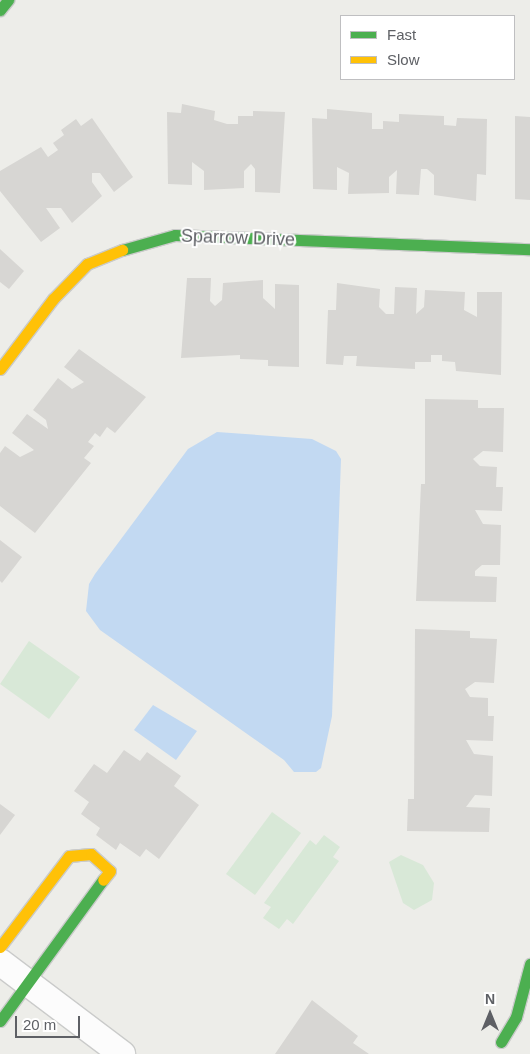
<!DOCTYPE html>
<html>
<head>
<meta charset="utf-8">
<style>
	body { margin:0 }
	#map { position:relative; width:530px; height:1054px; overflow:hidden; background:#edede9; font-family:Helvetica,sans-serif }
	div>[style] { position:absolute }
	.green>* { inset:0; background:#d8e8d7 }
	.water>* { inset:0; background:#c2d9f2 }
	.building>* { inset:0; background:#d7d6d3 }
	.roads { filter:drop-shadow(1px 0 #cacbca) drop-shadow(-1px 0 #cacbca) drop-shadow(0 1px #cacbca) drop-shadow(0 -1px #cacbca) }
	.street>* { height:26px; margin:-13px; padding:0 13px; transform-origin:13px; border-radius:13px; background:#fcfcfc }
	.fast>* { height:11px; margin:-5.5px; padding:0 5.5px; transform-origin:5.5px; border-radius:5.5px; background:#4caf50 }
	.slow>* { height:11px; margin:-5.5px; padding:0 5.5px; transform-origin:5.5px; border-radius:5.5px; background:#ffc107 }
	span { translate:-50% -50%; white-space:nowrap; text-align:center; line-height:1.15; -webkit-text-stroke:4px #fff; paint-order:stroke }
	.street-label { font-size:18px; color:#5e6065 }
	.legend { position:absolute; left:340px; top:15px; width:175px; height:65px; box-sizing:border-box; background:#fff; border:1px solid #bfbfc1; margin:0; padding:6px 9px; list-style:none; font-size:15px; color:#5e6065 }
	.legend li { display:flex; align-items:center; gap:10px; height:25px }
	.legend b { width:25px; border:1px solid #bfbfc1 }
	.north { position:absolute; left:465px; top:989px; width:50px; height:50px; -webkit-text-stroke:4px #fff; paint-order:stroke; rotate:0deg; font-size:14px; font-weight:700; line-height:20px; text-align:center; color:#5e6065 }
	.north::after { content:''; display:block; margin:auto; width:18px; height:22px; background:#5e6065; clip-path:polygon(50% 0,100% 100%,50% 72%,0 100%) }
	.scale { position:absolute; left:15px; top:1016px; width:65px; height:22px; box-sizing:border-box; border:2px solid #5e6065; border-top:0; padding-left:6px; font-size:15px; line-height:18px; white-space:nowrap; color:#5e6065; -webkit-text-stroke:4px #fff; paint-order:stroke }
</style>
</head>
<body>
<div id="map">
	<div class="green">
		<i style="clip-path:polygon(29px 641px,80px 677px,49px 719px,0 684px)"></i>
		<i style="clip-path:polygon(272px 812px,301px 833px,255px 895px,226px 874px)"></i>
		<i style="clip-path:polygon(324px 835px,340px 847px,333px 857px,339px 861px,293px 924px,287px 919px,279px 929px,263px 918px,271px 907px,264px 903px,310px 840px,316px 845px)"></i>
		<i style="clip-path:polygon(401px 855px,423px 865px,434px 883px,432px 900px,414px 910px,403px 903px,389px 862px)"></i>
	</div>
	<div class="water">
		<i style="clip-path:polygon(217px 432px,312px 439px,336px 451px,341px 459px,332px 716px,321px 768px,316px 772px,294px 772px,284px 760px,100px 630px,86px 611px,89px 584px,95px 574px,188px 449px)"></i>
		<i style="clip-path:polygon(153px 705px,197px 731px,176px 760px,134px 730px)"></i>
	</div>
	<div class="building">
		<i style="clip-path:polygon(182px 104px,215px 111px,214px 120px,227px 124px,238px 124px,238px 116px,253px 116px,253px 111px,285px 112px,280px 193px,255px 192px,255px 169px,251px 164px,244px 171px,244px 188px,204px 190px,204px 171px,192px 162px,192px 185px,168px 184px,167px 112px,181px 113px)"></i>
		<i style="clip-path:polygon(327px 109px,372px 113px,372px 129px,383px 129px,383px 121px,399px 122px,399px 114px,444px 116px,444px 125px,456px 126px,457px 118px,487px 119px,486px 175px,477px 174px,476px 201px,434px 195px,434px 175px,427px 169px,421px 169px,419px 195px,396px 194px,397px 170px,389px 177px,389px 193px,348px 194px,349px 173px,337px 167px,337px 190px,313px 189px,312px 118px,327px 119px)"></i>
		<i style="clip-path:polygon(515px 116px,530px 117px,530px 200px,515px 199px)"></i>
		<i style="clip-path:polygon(92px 118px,133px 177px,114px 192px,100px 173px,92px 173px,92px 182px,102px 196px,72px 223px,61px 208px,46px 208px,60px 228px,41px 242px,0 191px,0 171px,41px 147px,48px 157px,58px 150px,53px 143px,64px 135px,61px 130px,76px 119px,81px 126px)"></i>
		<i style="clip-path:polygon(0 249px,24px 271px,9px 289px,0 282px)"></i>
		<i style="clip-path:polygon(187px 278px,211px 278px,210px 301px,215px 306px,222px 300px,223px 283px,263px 280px,263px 298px,275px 309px,275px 284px,299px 285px,299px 367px,268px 366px,268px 360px,240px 359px,240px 355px,181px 358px)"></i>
		<i style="clip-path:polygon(337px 283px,380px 289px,379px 307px,386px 314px,394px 314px,395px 287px,417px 288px,416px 314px,424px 307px,425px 290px,465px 292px,464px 310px,477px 317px,477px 292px,502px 292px,501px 375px,456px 371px,455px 362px,442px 361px,442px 355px,431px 355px,431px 362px,415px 362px,415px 369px,356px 366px,357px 356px,344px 356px,343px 365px,326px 364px,328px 310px,336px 310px)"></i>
		<i style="clip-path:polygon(79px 349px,146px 397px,115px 433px,107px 427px,100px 437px,95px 433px,88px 442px,94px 446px,84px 458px,91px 463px,35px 533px,0 506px,0 453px,5px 446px,20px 457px,34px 450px,12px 433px,27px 414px,48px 429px,46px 420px,33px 410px,58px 378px,72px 389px,84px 382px,64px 367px)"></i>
		<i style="clip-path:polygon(425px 399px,478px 400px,478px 408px,504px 408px,503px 452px,483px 451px,473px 459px,480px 466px,497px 467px,496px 487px,503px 487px,502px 511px,475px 510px,483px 524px,501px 525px,500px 565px,482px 565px,475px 571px,475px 576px,497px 577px,496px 602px,416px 601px,421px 484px,425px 484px)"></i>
		<i style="clip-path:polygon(0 540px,22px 557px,2px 583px,0 581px)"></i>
		<i style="clip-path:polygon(415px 629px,470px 631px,470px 638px,497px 639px,494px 683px,475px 682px,465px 689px,470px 697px,488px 698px,488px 716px,494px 716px,493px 741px,466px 740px,474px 754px,493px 756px,492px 796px,475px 795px,466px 807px,490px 808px,489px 832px,407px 831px,408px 799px,414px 799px)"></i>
		<i style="clip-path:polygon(124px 750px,140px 761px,147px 752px,181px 776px,174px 786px,199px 805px,159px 859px,146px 849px,140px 857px,120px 843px,116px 850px,96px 835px,100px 828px,81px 814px,89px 802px,74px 791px,94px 764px,107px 773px)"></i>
		<i style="clip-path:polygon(0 804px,15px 815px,0 835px)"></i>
		<i style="clip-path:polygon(312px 1000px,358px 1036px,353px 1043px,369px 1054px,275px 1054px)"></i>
	</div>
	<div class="roads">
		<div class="street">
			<i style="left:0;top:962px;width:153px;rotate:37deg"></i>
		</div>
		<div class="fast">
			<i style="left:0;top:10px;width:13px;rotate:-51deg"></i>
			<i style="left:122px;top:250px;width:55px;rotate:-15.8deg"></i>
			<i style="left:175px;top:235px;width:355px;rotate:2.3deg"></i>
			<i style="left:0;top:1021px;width:175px;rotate:-53.9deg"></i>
			<i style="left:501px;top:1042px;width:29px;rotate:-59deg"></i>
			<i style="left:516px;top:1017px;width:55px;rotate:-75.2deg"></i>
		</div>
		<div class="slow">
			<i style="left:0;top:369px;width:88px;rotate:-52.9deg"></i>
			<i style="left:53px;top:299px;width:49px;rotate:-45.8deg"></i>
			<i style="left:87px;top:264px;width:38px;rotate:-22deg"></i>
			<i style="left:0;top:947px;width:114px;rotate:-52.8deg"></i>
			<i style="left:69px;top:856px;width:22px;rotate:-5deg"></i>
			<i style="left:91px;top:854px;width:25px;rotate:42deg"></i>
			<i style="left:110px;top:871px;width:11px;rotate:128deg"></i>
		</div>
	</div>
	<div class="street-label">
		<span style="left:238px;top:238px;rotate:2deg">Sparrow Drive</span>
	</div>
	<ul class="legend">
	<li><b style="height:6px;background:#4caf50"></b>Fast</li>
	<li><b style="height:6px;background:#ffc107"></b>Slow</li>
	</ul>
	<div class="north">N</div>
	<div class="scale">20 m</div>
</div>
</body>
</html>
